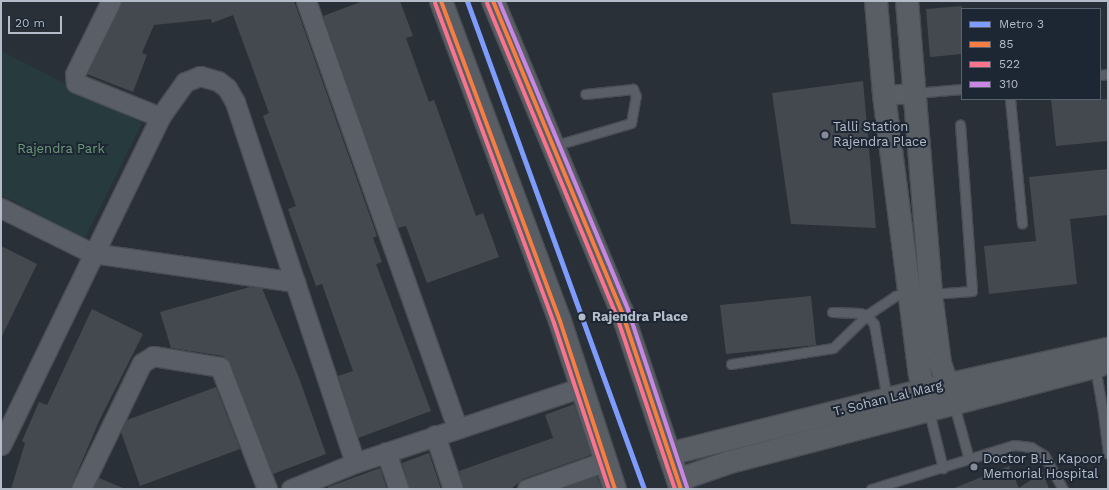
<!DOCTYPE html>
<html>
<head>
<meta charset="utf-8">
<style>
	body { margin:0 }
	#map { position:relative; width:1109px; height:490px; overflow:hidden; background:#2a3038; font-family:"Work Sans",sans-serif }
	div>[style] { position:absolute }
	.green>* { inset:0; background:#273a3e }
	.building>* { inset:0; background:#444950 }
	.roads { filter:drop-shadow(1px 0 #484c53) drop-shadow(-1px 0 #484c53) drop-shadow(0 1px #484c53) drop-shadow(0 -1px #484c53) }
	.lane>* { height:9px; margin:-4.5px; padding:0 4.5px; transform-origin:4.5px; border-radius:4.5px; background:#5a5e66 }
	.street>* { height:19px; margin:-9.5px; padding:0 9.5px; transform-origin:9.5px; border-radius:9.5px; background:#5a5e66 }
	.secondary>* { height:22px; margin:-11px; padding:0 11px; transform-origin:11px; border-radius:11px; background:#595d64 }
	.bus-1>* { height:4px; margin:-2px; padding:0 2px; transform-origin:2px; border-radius:2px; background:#f77d43 }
	.bus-2>* { height:4px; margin:-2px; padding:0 2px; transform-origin:2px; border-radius:2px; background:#fc738d }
	.bus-3>* { height:4px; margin:-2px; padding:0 2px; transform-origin:2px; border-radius:2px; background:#c787e3 }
	.metro-1>* { height:5px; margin:-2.5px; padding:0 2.5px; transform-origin:2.5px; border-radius:2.5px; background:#7d9cfe }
	.dots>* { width:11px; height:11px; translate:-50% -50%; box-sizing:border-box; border:2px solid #1d2633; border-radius:50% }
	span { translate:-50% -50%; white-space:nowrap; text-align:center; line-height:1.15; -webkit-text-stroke:4px #1d2633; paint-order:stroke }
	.poi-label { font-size:13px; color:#b4bcc9 }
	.left { translate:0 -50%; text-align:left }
	.park-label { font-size:13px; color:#6b9a76 }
	.stop-label { font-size:13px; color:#b4bcc9; font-weight:700 }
	.street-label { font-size:13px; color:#b4bcc9 }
	.frame { position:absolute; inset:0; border:2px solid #b4bcc9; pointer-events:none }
	.legend { position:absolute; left:961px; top:8px; width:140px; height:92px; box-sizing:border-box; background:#1d2633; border:1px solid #59626f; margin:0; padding:5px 7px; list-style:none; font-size:12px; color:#b4bcc9 }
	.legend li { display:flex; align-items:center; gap:8px; height:20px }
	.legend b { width:20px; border:1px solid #59626f }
	.scale { position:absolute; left:8px; top:16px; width:54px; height:18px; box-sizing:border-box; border:2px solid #b4bcc9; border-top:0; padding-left:5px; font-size:12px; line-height:14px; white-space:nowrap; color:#b4bcc9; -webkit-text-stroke:3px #1d2633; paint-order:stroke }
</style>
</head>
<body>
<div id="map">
	<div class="green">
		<i style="clip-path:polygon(1px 51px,142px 123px,85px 238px,1px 195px)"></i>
	</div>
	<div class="building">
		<i style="clip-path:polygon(122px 1px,294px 1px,377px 236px,373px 238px,382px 262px,376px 264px,431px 411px,358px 438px,338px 376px,353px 371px,322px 284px,316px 286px,288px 209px,296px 206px,263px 116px,269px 113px,233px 15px,212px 23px,211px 19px,154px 25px,142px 53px,147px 55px,133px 92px,87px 74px)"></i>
		<i style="clip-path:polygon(363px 1px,400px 1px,413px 36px,406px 38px,429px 102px,434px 100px,476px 216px,483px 213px,499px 257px,427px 283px,406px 226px,398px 228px,323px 16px)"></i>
		<i style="clip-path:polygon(962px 6px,962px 54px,930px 57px,926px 9px)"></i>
		<i style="clip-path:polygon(863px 81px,876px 228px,791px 224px,772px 93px)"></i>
		<i style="clip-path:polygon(1051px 99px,1108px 99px,1108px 141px,1056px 146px)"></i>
		<i style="clip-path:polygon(1108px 169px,1108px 215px,1070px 219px,1077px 284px,989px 294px,984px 246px,1036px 241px,1029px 177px)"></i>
		<i style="clip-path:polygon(1px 246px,37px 264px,1px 338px)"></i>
		<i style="clip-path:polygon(250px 287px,262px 288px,299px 378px,326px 454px,273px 474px,230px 363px,223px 356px,171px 348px,160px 312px)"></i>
		<i style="clip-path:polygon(811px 296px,816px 345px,726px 354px,720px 305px)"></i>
		<i style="clip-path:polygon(92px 309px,143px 334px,100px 419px,70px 489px,11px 489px,25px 443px,22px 441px,39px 402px,47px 405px)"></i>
		<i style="clip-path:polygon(216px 387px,240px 449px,140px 486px,121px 432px,127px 420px)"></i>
		<i style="clip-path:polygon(574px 404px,591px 455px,523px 479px,511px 489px,464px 489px,459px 471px,553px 438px,545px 415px)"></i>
		<i style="clip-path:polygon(429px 453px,441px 489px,410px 489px,402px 463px)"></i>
		<i style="clip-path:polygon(1009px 466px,1019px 488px,1043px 472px,1049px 489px,952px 489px)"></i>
		<i style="clip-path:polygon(380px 468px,387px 489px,328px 489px,328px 487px)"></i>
		<i style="clip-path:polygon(597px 476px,602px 489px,567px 489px,566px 487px)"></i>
		<i style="clip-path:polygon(99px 478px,125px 489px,93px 489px)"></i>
	</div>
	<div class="roads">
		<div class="lane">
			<i style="left:1100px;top:75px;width:8px;rotate:-7deg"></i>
			<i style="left:914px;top:93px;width:48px;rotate:-4.8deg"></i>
			<i style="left:1010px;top:99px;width:125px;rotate:84.5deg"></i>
			<i style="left:553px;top:146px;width:81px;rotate:-16.4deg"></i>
			<i style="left:631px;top:123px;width:27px;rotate:-80deg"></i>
			<i style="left:636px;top:96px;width:8px;rotate:-113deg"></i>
			<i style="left:633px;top:89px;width:48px;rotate:174.1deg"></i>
			<i style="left:931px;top:294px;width:41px;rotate:-4.2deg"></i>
			<i style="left:972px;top:291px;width:167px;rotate:-94.1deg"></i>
			<i style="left:832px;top:312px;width:28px;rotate:2deg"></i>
			<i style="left:860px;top:313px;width:7px;rotate:16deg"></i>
			<i style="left:867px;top:315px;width:11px;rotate:52deg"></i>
			<i style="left:874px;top:324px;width:76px;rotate:80.2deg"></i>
			<i style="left:731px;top:364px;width:103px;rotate:-8.9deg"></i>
			<i style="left:833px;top:348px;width:47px;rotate:-44.1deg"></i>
			<i style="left:867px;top:315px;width:34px;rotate:-34deg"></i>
			<i style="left:895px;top:296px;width:16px;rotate:-18deg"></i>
			<i style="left:1095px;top:367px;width:47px;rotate:80.1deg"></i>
			<i style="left:954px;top:405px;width:56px;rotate:74.5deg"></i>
			<i style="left:929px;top:412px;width:58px;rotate:76deg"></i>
			<i style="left:1108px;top:412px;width:5px;rotate:169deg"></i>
			<i style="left:1103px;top:413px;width:41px;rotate:83deg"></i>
			<i style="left:871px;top:489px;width:150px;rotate:-17.1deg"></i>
			<i style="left:1014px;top:445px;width:17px;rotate:7deg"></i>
			<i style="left:1031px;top:447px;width:15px;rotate:32deg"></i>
			<i style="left:1044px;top:455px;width:39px;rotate:61deg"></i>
		</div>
		<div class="street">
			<i style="left:111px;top:1px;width:81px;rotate:116.3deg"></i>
			<i style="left:75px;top:74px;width:9px;rotate:84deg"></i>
			<i style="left:76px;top:83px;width:91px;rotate:22deg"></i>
			<i style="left:306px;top:1px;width:453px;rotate:70.5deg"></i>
			<i style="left:884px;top:95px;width:30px;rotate:-4deg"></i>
			<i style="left:1px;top:208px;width:102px;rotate:26.3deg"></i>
			<i style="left:92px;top:253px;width:205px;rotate:8.1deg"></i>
			<i style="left:435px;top:435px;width:57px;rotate:71.6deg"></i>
			<i style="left:1px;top:445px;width:365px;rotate:-64.1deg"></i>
			<i style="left:160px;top:117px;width:43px;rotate:-54.5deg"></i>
			<i style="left:185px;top:82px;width:16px;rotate:-22deg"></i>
			<i style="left:200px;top:76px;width:19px;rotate:16deg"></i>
			<i style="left:218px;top:81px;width:11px;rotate:38deg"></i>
			<i style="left:227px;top:88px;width:16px;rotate:60deg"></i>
			<i style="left:235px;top:102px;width:380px;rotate:71.6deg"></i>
			<i style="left:386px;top:452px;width:39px;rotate:71deg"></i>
			<i style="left:81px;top:489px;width:140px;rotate:-64.2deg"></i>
			<i style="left:142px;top:363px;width:13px;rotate:-32deg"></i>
			<i style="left:153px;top:356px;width:68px;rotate:9.3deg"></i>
			<i style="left:220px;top:367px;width:131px;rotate:68.9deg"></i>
			<i style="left:291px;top:489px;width:69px;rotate:-22.1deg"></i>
			<i style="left:355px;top:463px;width:239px;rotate:-18.5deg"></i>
			<i style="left:527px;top:489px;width:84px;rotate:-19.5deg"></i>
		</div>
		<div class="secondary">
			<i style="left:441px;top:1px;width:341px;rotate:69.6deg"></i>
			<i style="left:560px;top:321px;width:177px;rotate:71.9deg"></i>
			<i style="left:493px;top:1px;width:337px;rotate:67.5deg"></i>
			<i style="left:622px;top:312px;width:187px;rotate:71.6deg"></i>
			<i style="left:876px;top:1px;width:94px;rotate:85.1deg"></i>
			<i style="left:884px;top:95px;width:282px;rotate:82.7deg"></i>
			<i style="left:920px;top:375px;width:30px;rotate:76deg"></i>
			<i style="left:907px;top:1px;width:294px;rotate:85.3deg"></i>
			<i style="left:931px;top:294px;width:70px;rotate:82.6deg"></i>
			<i style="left:940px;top:363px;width:37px;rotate:71deg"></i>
			<i style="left:669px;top:454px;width:263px;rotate:-14.1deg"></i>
			<i style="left:924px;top:390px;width:189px;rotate:-12.6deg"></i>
			<i style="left:678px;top:480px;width:55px;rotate:-19.1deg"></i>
			<i style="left:730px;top:462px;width:381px;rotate:-14.6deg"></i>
		</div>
	</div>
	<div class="bus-1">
		<i style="left:441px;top:1px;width:341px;rotate:69.6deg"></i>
		<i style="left:560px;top:321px;width:177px;rotate:71.9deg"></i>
		<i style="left:493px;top:1px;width:337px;rotate:67.5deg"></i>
		<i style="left:622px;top:312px;width:187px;rotate:71.6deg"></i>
	</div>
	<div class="bus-2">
		<i style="left:435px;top:3px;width:341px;rotate:69.6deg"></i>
		<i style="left:554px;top:323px;width:175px;rotate:71.7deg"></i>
		<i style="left:487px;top:3px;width:337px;rotate:67.5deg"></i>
		<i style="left:616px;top:314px;width:185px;rotate:71.4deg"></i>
	</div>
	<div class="bus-3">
		<i style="left:499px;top:1px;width:335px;rotate:67.3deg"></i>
		<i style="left:628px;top:310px;width:187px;rotate:71.6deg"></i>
	</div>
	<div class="metro-1">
		<i style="left:467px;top:1px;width:519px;rotate:70.06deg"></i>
	</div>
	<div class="dots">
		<i style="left:825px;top:135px;background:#848b96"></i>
		<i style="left:582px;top:317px;background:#b4bcc9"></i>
		<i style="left:974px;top:467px;background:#848b96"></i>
	</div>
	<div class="poi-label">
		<span class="left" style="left:833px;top:135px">Talli Station<br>Rajendra Place</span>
		<span class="left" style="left:983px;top:467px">Doctor B.L. Kapoor<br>Memorial Hospital</span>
	</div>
	<div class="park-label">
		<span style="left:61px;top:149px">Rajendra Park</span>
	</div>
	<div class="stop-label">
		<span class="left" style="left:592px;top:317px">Rajendra Place</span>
	</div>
	<div class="street-label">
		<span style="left:888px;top:399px;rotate:-14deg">T. Sohan Lal Marg</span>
	</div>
	<div class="frame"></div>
	<ul class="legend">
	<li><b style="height:5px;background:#7d9cfe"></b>Metro 3</li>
	<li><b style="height:5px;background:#f77d43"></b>85</li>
	<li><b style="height:5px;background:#fc738d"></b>522</li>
	<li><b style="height:5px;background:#c787e3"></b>310</li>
	</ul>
	<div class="scale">20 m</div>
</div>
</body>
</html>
